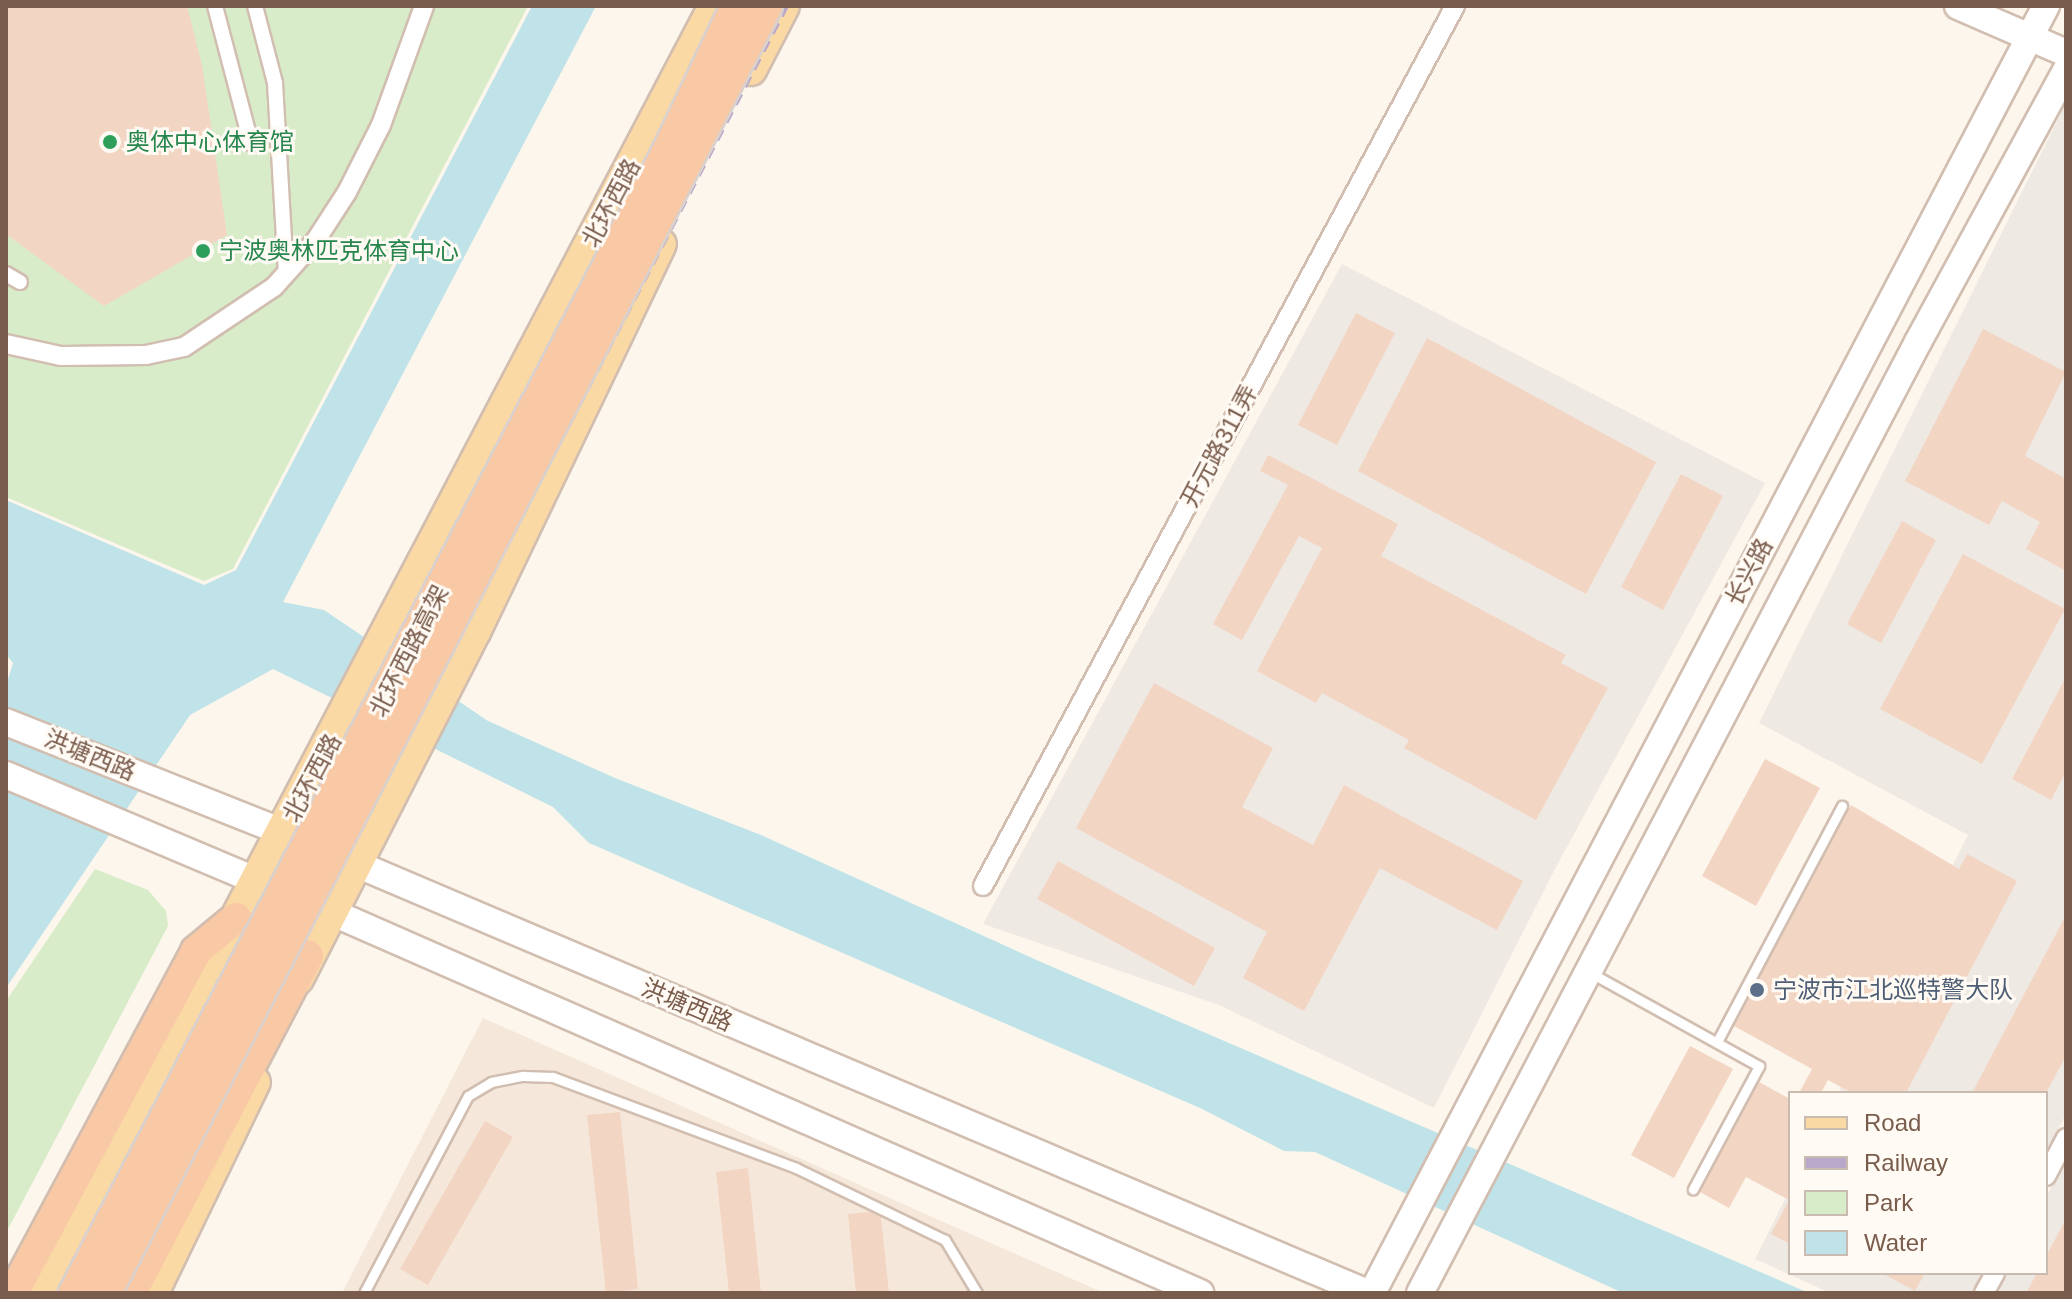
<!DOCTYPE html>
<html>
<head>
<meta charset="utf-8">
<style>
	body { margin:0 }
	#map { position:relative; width:2072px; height:1299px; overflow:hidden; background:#fdf6ec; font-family:Helvetica,"Noto Sans SC",sans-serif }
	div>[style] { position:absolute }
	.residential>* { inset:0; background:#f5e8da }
	.industrial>* { inset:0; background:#efe9e4 }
	.green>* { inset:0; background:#d8ecc9 }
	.water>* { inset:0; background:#bfe3e8 }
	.building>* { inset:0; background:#f3d5c3 }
	.roads { filter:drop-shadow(2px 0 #d1beb0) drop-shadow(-2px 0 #d1beb0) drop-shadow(0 2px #d1beb0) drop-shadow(0 -2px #d1beb0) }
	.service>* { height:9px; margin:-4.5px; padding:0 4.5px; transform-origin:4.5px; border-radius:4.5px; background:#fff }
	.pedestrian>* { height:14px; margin:-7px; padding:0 7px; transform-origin:7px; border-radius:7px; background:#fff }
	.minor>* { height:18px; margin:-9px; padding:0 9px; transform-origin:9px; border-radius:9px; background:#fff }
	.secondary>* { height:26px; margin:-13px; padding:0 13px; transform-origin:13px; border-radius:13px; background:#fff }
	.primary>* { height:30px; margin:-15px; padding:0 15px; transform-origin:15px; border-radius:15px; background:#fbd9a5 }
	.trunk>* { height:30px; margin:-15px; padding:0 15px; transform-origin:15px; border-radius:15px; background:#f9c8a4 }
	.rail>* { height:6px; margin-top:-3px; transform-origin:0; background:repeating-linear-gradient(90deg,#b9a8c9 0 12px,transparent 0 20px) }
	.bridges { filter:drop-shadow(2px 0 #dad1cd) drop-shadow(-2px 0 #dad1cd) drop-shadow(0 2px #dad1cd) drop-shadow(0 -2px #dad1cd) }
	.trunk-bridge>* { height:30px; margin:-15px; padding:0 15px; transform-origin:15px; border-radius:15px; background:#f9c8a4 }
	.dots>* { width:22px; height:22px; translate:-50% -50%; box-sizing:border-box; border:4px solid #fffaf3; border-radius:50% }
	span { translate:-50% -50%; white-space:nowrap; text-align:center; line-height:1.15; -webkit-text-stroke:6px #fffaf3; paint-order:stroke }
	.leisure-label { font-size:24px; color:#27864d }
	.left { translate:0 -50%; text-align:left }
	.street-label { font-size:24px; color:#7a5c4d }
	.service-label { font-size:24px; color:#4e5e75 }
	.frame { position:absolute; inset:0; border:8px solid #7a5c4d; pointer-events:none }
	.legend { position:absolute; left:1788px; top:1091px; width:260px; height:184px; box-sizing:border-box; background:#fffaf3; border:2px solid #cabbb1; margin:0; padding:10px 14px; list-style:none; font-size:24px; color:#7a5c4d }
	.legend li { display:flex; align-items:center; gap:16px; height:40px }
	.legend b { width:40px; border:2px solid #cabbb1 }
</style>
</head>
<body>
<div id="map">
	<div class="residential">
		<i style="clip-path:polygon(483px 1018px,1104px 1293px,342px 1293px)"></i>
	</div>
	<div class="industrial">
		<i style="clip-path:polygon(2066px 103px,2066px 1114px,2046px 1152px,2046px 1093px,1838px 1093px,1968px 835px,1759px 723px)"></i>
		<i style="clip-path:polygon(1342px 264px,1765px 483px,1555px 869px,1434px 1108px,1219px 1005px,983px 924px)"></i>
		<i style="clip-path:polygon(2066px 1160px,2066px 1293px,1994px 1293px,2005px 1273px,2046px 1273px,2046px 1197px)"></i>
		<i style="clip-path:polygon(1790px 1189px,1790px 1273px,1983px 1273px,1972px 1293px,1830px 1293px,1755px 1259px)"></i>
	</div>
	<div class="green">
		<i style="clip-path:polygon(6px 6px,528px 6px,233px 569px,204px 581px,6px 497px)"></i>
		<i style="clip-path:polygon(95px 869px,148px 890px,166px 911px,168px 926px,6px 1233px,6px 1001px)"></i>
	</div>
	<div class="water">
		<i style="clip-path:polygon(532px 6px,596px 6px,283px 602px,324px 610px,488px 721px,615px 778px,761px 835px,1041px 962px,1809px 1293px,1623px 1293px,1315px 1152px,1284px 1151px,1200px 1108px,589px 843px,553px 807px,273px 669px,190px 715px,6px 988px,6px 686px,13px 663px,6px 654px,6px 500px,204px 585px,236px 570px)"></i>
	</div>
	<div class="building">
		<i style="clip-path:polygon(6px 6px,187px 6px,202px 65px,227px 235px,104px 306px,6px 234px)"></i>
		<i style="clip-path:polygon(1356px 313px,1395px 333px,1337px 445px,1298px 425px)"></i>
		<i style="clip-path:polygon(1983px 329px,2066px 372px,2025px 456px,2066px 479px,2066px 571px,2026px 549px,2040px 522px,2002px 501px,1989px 525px,1905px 481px)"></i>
		<i style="clip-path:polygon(1427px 338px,1656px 462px,1586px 594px,1358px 471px)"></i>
		<i style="clip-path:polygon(1268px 455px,1398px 524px,1381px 556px,1566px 655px,1561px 663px,1608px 688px,1536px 820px,1404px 748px,1409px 740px,1322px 693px,1316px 703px,1257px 671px,1322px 548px,1299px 536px,1242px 640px,1213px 624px,1288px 485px,1260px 471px)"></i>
		<i style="clip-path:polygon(1681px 474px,1723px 496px,1663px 610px,1621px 587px)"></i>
		<i style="clip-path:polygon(1902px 521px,1936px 540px,1881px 643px,1847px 624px)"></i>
		<i style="clip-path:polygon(1963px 554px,2065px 609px,1982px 764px,1880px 709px)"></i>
		<i style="clip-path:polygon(2066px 677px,2066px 772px,2051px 800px,2012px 779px)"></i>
		<i style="clip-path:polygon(1154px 683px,1273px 748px,1242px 807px,1313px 845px,1344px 785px,1523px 881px,1497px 930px,1380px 868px,1304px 1011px,1243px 978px,1267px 932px,1076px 828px)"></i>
		<i style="clip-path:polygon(1765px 759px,1820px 788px,1756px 906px,1702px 876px)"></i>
		<i style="clip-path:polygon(1851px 805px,1959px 869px,1967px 854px,2017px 881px,1906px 1093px,1852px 1093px,1828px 1080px,1821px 1093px,1799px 1093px,1812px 1069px,1734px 1026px)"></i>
		<i style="clip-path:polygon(1058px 861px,1215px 948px,1194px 986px,1037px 899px)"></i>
		<i style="clip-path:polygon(2066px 915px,2066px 1056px,2046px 1093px,1972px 1093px)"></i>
		<i style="clip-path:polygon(1690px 1046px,1733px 1069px,1674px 1178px,1631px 1155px)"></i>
		<i style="clip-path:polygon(1759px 1082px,1790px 1099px,1790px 1244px,1771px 1234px,1789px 1200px,1746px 1177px,1729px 1208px,1700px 1192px)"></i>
		<i style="clip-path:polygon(620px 1112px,638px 1289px,606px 1293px,587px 1115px)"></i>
		<i style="clip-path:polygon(485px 1121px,513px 1137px,428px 1285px,400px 1269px)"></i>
		<i style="clip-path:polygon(748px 1168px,761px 1293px,729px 1293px,716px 1172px)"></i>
		<i style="clip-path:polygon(869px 1212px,881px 1217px,889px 1293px,856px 1293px,848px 1214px)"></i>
		<i style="clip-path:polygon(2066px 1219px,2066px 1293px,2026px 1293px,2037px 1273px,2046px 1273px,2046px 1256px)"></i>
		<i style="clip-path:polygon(1882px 1273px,1925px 1273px,1915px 1291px)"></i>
	</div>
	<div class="roads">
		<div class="service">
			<i style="left:1591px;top:973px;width:192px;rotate:29deg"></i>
			<i style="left:1759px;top:1066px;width:140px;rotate:118.2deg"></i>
			<i style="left:1718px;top:1040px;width:265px;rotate:-62.1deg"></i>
			<i style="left:364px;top:1293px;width:223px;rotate:-62.2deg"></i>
			<i style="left:468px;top:1096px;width:27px;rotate:-31deg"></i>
			<i style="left:491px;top:1082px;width:33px;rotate:-11deg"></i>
			<i style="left:523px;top:1076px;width:30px;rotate:2deg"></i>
			<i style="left:553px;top:1077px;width:259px;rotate:20.5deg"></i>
			<i style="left:796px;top:1168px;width:165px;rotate:25.8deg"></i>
			<i style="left:945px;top:1240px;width:62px;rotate:58.9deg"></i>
		</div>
		<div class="pedestrian">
			<i style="left:215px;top:6px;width:142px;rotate:75.3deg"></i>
			<i style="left:255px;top:6px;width:80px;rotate:75.4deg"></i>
			<i style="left:275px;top:83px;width:191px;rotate:86.7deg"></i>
			<i style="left:6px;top:274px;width:16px;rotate:30deg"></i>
		</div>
		<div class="minor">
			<i style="left:6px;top:344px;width:56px;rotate:12.3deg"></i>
			<i style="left:61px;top:356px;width:85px;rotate:-0.7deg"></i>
			<i style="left:146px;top:355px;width:39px;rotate:-12deg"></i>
			<i style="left:184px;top:347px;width:108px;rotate:-33.7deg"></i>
			<i style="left:274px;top:287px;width:63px;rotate:-48.2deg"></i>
			<i style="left:316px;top:240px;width:57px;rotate:-57.1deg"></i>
			<i style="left:347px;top:192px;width:75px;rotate:-63.1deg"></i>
			<i style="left:381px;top:125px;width:127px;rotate:-70.1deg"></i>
			<i style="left:983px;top:886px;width:999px;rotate:-61.79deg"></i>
			<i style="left:2046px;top:1176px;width:43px;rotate:-62.2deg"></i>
			<i style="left:1984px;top:1293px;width:23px;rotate:-61deg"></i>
		</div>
		<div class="secondary">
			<i style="left:1958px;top:6px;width:118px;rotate:23.5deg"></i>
			<i style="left:6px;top:722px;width:316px;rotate:21.7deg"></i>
			<i style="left:6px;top:775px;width:290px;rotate:22.9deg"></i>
			<i style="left:340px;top:857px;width:1116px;rotate:23deg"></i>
			<i style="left:313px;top:904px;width:969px;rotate:23.68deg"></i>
			<i style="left:1372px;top:1293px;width:1453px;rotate:-62.36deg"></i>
			<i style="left:1420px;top:1293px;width:1074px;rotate:-62.36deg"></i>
			<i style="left:1918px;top:342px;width:309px;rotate:-61.4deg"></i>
		</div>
		<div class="primary">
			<i style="left:751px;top:70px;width:72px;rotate:-62.7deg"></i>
			<i style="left:298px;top:979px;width:390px;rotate:-63deg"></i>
			<i style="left:475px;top:632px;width:430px;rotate:-64.4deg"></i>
			<i style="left:39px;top:1293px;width:1453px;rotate:-62.32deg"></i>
			<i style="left:153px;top:1293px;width:234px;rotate:-64.2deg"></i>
		</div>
		<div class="trunk">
			<i style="left:13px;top:1293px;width:388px;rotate:-61.8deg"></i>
			<i style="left:196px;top:951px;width:52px;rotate:-39.5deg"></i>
			<i style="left:131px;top:1293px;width:381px;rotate:-62.3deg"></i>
		</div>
	</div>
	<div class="rail">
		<i style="left:89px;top:1293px;width:1450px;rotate:-62.53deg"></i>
		<i style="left:116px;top:1293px;width:1451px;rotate:-62.5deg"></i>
	</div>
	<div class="bridges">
		<div class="trunk-bridge">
			<i style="left:74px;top:1293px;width:1288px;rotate:-62.54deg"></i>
			<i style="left:668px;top:150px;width:159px;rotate:-64.7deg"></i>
			<i style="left:106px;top:1293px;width:1447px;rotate:-62.82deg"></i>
		</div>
	</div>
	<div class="dots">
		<i style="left:110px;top:142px;background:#2e9e5b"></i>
		<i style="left:203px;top:251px;background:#2e9e5b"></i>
		<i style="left:1757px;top:990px;background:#5c6f8a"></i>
	</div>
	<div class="leisure-label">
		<span class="left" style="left:126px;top:142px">奥体中心体育馆</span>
		<span class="left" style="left:219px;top:251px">宁波奥林匹克体育中心</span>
	</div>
	<div class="street-label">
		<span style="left:611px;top:203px;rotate:-62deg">北环西路</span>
		<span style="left:1219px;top:446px;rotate:-62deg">开元路311弄</span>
		<span style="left:1749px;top:572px;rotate:-62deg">长兴路</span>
		<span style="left:409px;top:651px;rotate:-63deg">北环西路高架</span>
		<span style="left:90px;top:755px;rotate:22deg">洪塘西路</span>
		<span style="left:312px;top:778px;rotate:-62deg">北环西路</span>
		<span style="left:687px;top:1005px;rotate:23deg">洪塘西路</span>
	</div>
	<div class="service-label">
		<span class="left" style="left:1773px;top:990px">宁波市江北巡特警大队</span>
	</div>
	<div class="frame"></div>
	<ul class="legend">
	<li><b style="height:10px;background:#fbd9a5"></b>Road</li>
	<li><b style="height:10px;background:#b9a8c9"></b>Railway</li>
	<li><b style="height:22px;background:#d8ecc9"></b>Park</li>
	<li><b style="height:22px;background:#bfe3e8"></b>Water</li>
	</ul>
</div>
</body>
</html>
